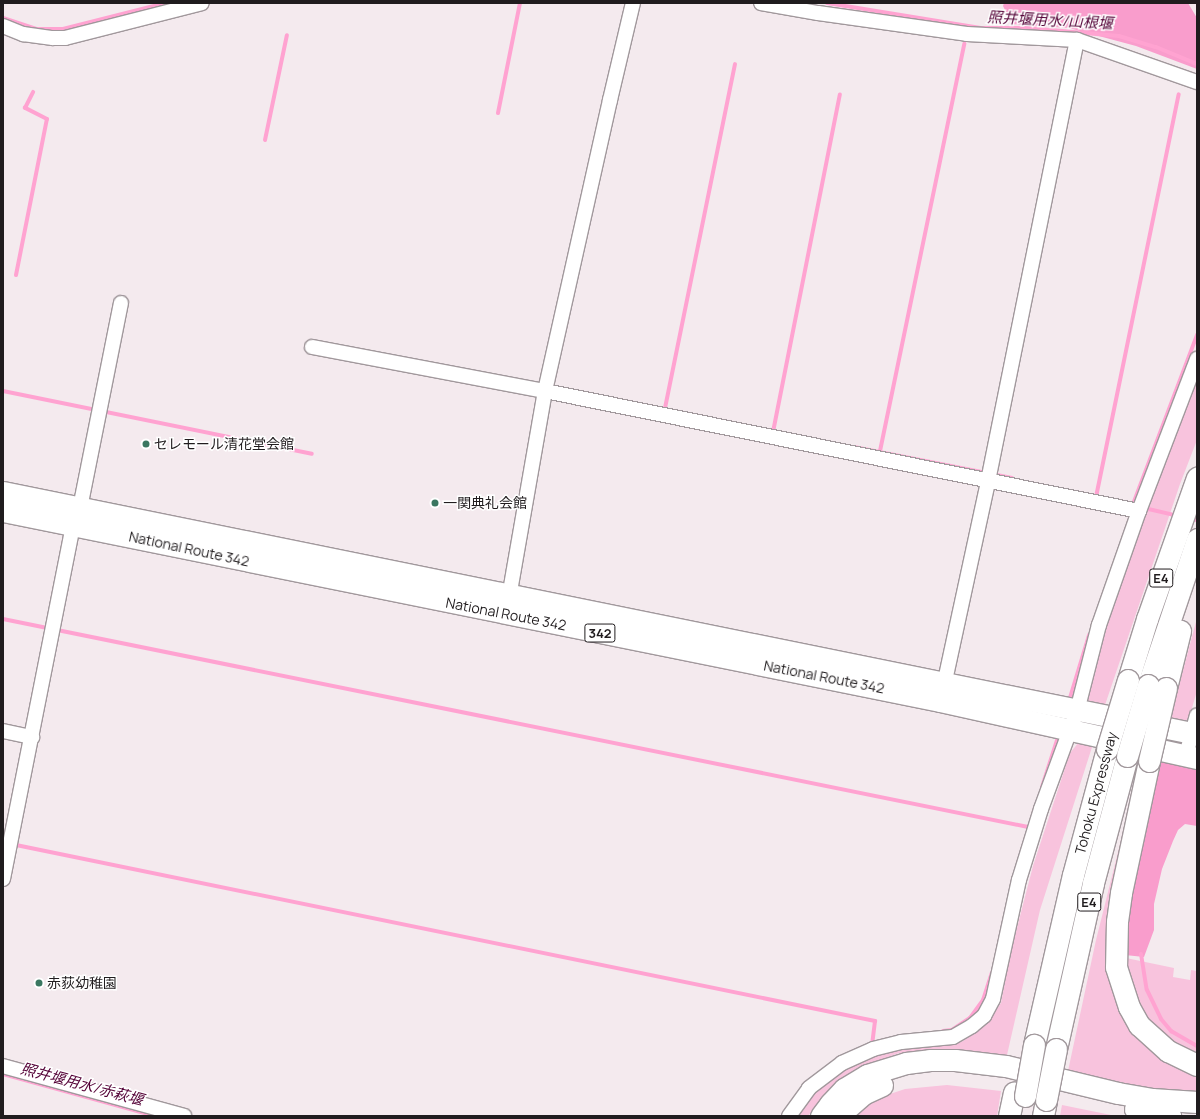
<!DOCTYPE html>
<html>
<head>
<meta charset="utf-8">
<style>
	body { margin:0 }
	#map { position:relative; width:1200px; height:1119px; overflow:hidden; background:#f4eaee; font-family:Manrope,"Noto Sans JP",sans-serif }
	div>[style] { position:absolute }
	.green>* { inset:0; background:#f8c3dd }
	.forest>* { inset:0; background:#f99dcc }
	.stream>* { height:4px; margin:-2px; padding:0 2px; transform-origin:2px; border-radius:2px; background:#ffa3d1 }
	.roads { filter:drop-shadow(1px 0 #a1989c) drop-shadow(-1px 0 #a1989c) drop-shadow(0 1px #a1989c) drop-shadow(0 -1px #a1989c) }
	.minor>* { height:14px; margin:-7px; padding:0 7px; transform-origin:7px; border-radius:7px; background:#fff }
	.highway>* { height:21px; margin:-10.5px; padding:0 10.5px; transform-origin:10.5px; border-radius:10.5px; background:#fff }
	.bridges { filter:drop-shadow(1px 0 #a1989c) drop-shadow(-1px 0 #a1989c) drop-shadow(0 1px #a1989c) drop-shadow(0 -1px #a1989c) }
	.highway-bridge>* { height:21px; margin:-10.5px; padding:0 10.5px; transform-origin:10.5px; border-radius:10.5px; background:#fff }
	.dots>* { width:11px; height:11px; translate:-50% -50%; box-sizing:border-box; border:2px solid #fff; border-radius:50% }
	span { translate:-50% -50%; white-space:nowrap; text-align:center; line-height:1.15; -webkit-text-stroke:3px #fff; paint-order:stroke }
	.shield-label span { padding:1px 3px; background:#fff; border:1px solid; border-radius:3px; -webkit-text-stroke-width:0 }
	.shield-label { font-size:13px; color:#201c1e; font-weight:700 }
	.poi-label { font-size:14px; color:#201c1e }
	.left { translate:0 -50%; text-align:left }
	.street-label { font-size:14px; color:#201c1e }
	.water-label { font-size:15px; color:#540237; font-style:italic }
	.frame { position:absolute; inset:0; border:4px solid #201c1e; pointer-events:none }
</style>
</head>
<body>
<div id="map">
	<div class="green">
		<i style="clip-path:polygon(1197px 377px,1197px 440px,1180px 484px,1105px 705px,1087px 700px,1110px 610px)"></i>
		<i style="clip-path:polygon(1197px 618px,1197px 691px,1189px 718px,1184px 722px,1170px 719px)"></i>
		<i style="clip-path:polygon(1079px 742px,1093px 744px,1040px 910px,1007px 1055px,952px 1050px,899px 1053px,858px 1069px,828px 1091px,808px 1116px,795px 1116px,811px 1096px,856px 1062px,918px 1044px,951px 1045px,963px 1041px,982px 1027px,1001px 1003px,1010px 955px,1033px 866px,1070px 753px)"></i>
		<i style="clip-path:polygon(1126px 820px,1124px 1014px,1197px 1070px,1197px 1093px,1185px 1093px,1133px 1085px,1068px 1071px,1096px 940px)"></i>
		<i style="clip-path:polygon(1126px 958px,1174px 968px,1173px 977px,1190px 980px,1191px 970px,1197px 971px,1197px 1052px,1168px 1040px,1147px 1017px,1132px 989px)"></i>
		<i style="clip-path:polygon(947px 1085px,1001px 1091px,997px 1116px,853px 1116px,869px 1101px,905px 1089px)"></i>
		<i style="clip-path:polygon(1062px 1105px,1116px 1116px,1060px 1116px)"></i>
	</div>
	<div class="forest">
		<i style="clip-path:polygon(1004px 3px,1188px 3px,1197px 18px,1197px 69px,1136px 46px,1069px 28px,1012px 24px,1003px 6px)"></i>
		<i style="clip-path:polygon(1162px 761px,1197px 768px,1197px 826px,1185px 824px,1178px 830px,1173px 841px,1162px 869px,1154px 904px,1154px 930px,1144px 957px,1125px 955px,1129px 904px,1158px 767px)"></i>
	</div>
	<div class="stream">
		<i style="left:827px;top:3px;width:157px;rotate:9.2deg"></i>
		<i style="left:982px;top:28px;width:46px"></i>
		<i style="left:1028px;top:28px;width:91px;rotate:5deg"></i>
		<i style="left:1119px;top:36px;width:39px;rotate:17deg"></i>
		<i style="left:1156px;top:47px;width:44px;rotate:22.5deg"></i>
		<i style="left:3px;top:18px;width:35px;rotate:18deg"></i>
		<i style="left:36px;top:29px;width:27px"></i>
		<i style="left:63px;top:29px;width:105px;rotate:-14.3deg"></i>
		<i style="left:498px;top:113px;width:112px;rotate:-78.7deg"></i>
		<i style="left:265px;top:140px;width:107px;rotate:-78.2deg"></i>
		<i style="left:16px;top:275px;width:159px;rotate:-78.8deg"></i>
		<i style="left:47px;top:119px;width:25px;rotate:-153deg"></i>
		<i style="left:25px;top:108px;width:18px;rotate:-63deg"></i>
		<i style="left:3px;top:391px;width:315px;rotate:11.5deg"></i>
		<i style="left:664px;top:413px;width:356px;rotate:-78.5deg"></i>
		<i style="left:773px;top:432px;width:344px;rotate:-78.8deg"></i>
		<i style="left:854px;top:447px;width:161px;rotate:11.1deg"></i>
		<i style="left:880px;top:451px;width:416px;rotate:-78.3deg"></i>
		<i style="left:1096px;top:497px;width:411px;rotate:-78.4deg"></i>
		<i style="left:1132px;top:507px;width:184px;rotate:-69.3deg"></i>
		<i style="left:1144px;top:508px;width:35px;rotate:13deg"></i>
		<i style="left:1189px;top:518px;width:8px;rotate:14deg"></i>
		<i style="left:3px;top:619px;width:1046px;rotate:11.47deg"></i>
		<i style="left:1069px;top:701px;width:69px;rotate:-73.1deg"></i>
		<i style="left:1042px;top:787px;width:56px;rotate:-72.2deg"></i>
		<i style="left:16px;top:845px;width:877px;rotate:11.58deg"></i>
		<i style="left:875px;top:1021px;width:23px;rotate:97deg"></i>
		<i style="left:1141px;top:954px;width:36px;rotate:81deg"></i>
		<i style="left:1147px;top:990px;width:32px;rotate:64deg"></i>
		<i style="left:1161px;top:1019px;width:16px;rotate:50deg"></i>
		<i style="left:1171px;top:1031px;width:30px;rotate:30deg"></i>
		<i style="left:943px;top:1031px;width:9px;rotate:-6deg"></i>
		<i style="left:952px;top:1030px;width:22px;rotate:-34deg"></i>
		<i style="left:970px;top:1018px;width:22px;rotate:-54deg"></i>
		<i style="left:983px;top:1000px;width:28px;rotate:-72deg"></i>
		<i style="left:3px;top:1074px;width:158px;rotate:15.4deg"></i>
	</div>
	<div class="roads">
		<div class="minor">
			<i style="left:761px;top:3px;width:58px;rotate:10deg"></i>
			<i style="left:818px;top:13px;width:150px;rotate:8deg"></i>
			<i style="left:967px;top:34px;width:110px;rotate:3.1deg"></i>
			<i style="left:1077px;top:40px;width:127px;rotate:19.3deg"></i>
			<i style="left:3px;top:26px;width:22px;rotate:22deg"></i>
			<i style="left:23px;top:34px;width:30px;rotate:8deg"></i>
			<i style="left:53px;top:38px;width:12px"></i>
			<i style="left:65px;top:38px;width:141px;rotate:-14.3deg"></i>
			<i style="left:312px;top:347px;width:237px;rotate:10.7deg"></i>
			<i style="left:545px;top:391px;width:606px;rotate:11.42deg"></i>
			<i style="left:508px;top:603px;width:215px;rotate:-80.1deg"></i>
			<i style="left:545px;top:391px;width:298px;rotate:-77.4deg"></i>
			<i style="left:610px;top:100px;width:100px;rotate:-76.7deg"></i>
			<i style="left:943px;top:690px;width:214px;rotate:-77.8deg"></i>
			<i style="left:988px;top:481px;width:450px;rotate:-78.6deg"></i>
			<i style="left:3px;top:731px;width:30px;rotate:12deg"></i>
			<i style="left:1186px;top:755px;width:41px;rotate:-74.6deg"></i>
			<i style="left:3px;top:879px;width:360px;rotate:-78.8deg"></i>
			<i style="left:73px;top:526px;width:19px;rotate:-69deg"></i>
			<i style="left:80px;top:508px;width:209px;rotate:-78.7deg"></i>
			<i style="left:3px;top:1066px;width:188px;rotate:15.4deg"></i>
			<i style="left:789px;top:1116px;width:34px;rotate:-54deg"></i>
			<i style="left:809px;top:1088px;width:41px;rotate:-37.1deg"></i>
			<i style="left:842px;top:1063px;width:34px;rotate:-24deg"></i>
			<i style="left:873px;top:1049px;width:29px;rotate:-14deg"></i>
			<i style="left:901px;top:1042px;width:52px;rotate:-5.5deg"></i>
			<i style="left:953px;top:1037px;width:22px;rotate:-30deg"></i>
			<i style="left:972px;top:1026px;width:16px;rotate:-40deg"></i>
			<i style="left:984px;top:1016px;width:19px;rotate:-62deg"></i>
			<i style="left:993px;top:999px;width:122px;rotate:-77.7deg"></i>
			<i style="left:1019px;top:880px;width:74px;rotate:-72.8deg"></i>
			<i style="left:1041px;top:809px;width:104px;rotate:-69.8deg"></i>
			<i style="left:1077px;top:711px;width:89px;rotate:-75.7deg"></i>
			<i style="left:1099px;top:625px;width:121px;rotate:-70.7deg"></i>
			<i style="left:1139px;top:511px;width:163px;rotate:-69.1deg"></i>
		</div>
		<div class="highway">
			<i style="left:3px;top:492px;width:1218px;rotate:11.46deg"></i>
			<i style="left:3px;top:511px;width:956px;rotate:11.46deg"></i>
			<i style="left:940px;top:701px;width:263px;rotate:12.5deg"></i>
			<i style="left:1128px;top:680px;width:64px;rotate:-72.7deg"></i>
			<i style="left:1147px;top:619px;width:150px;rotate:-70.5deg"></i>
			<i style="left:1148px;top:685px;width:154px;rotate:-71.4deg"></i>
			<i style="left:1166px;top:688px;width:59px;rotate:-76.2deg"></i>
			<i style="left:1149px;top:761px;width:135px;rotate:102deg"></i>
			<i style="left:1121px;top:893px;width:28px;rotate:98deg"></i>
			<i style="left:1117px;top:921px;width:46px;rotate:91.2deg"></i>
			<i style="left:1116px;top:967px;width:42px;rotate:72deg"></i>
			<i style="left:1129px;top:1007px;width:21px;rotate:61deg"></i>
			<i style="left:1139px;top:1025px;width:39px;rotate:42deg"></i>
			<i style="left:1168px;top:1051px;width:32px;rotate:26deg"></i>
			<i style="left:1034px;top:1045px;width:174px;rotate:-77.1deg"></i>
			<i style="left:1073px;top:875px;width:131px;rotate:-74.9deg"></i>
			<i style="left:1056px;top:1049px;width:170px;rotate:-77.4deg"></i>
			<i style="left:1093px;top:883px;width:131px;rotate:-75deg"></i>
			<i style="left:1135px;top:1109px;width:36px;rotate:11deg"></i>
			<i style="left:821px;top:1116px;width:15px;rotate:-53deg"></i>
			<i style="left:830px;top:1104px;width:21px;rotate:-47deg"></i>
			<i style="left:844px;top:1089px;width:27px;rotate:-31deg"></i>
			<i style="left:867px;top:1075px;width:41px;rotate:-17.1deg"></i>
			<i style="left:906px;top:1063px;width:24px;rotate:-7deg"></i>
			<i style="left:930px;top:1060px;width:25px"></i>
			<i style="left:955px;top:1060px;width:51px;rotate:6.7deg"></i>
			<i style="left:1006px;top:1066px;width:115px;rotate:13.6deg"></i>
			<i style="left:1118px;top:1093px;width:35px;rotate:10deg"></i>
			<i style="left:1152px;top:1099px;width:45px;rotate:3.8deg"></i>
			<i style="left:838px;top:1116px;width:33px;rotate:-41deg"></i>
			<i style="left:863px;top:1094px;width:21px;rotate:-25deg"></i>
			<i style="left:1009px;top:1116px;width:24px;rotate:-78deg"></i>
			<i style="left:1043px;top:1116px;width:16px;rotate:-79deg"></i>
		</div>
	</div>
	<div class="bridges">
		<div class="highway-bridge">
			<i style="left:1107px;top:749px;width:72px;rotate:-73.1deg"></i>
			<i style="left:1127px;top:756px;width:74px;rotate:-73.5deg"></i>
			<i style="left:1149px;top:761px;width:75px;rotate:-76.9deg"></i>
			<i style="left:1025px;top:1096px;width:52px;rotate:-80deg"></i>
			<i style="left:1046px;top:1100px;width:52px;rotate:-78.9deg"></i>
		</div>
	</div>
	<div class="dots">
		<i style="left:146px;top:444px;background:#3a7761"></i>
		<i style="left:435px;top:503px;background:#3a7761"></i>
		<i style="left:39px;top:983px;background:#3a7761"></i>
	</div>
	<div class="shield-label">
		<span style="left:1161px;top:578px">E4</span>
		<span style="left:600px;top:633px">342</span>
		<span style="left:1089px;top:902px">E4</span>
	</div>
	<div class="poi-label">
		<span class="left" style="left:154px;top:444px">セレモール清花堂会館</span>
		<span class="left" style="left:443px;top:503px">一関典礼会館</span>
		<span class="left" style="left:47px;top:983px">赤荻幼稚園</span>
	</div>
	<div class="street-label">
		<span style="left:189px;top:549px;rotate:12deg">National Route 342</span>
		<span style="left:506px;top:614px;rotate:11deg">National Route 342</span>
		<span style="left:824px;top:677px;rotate:11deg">National Route 342</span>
		<span style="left:1096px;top:793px;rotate:-75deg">Tohoku Expressway</span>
	</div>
	<div class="water-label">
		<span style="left:1050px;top:20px;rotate:3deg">照井堰用水/山根堰</span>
		<span style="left:82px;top:1084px;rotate:15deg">照井堰用水/赤萩堰</span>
	</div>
	<div class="frame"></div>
</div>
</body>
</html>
